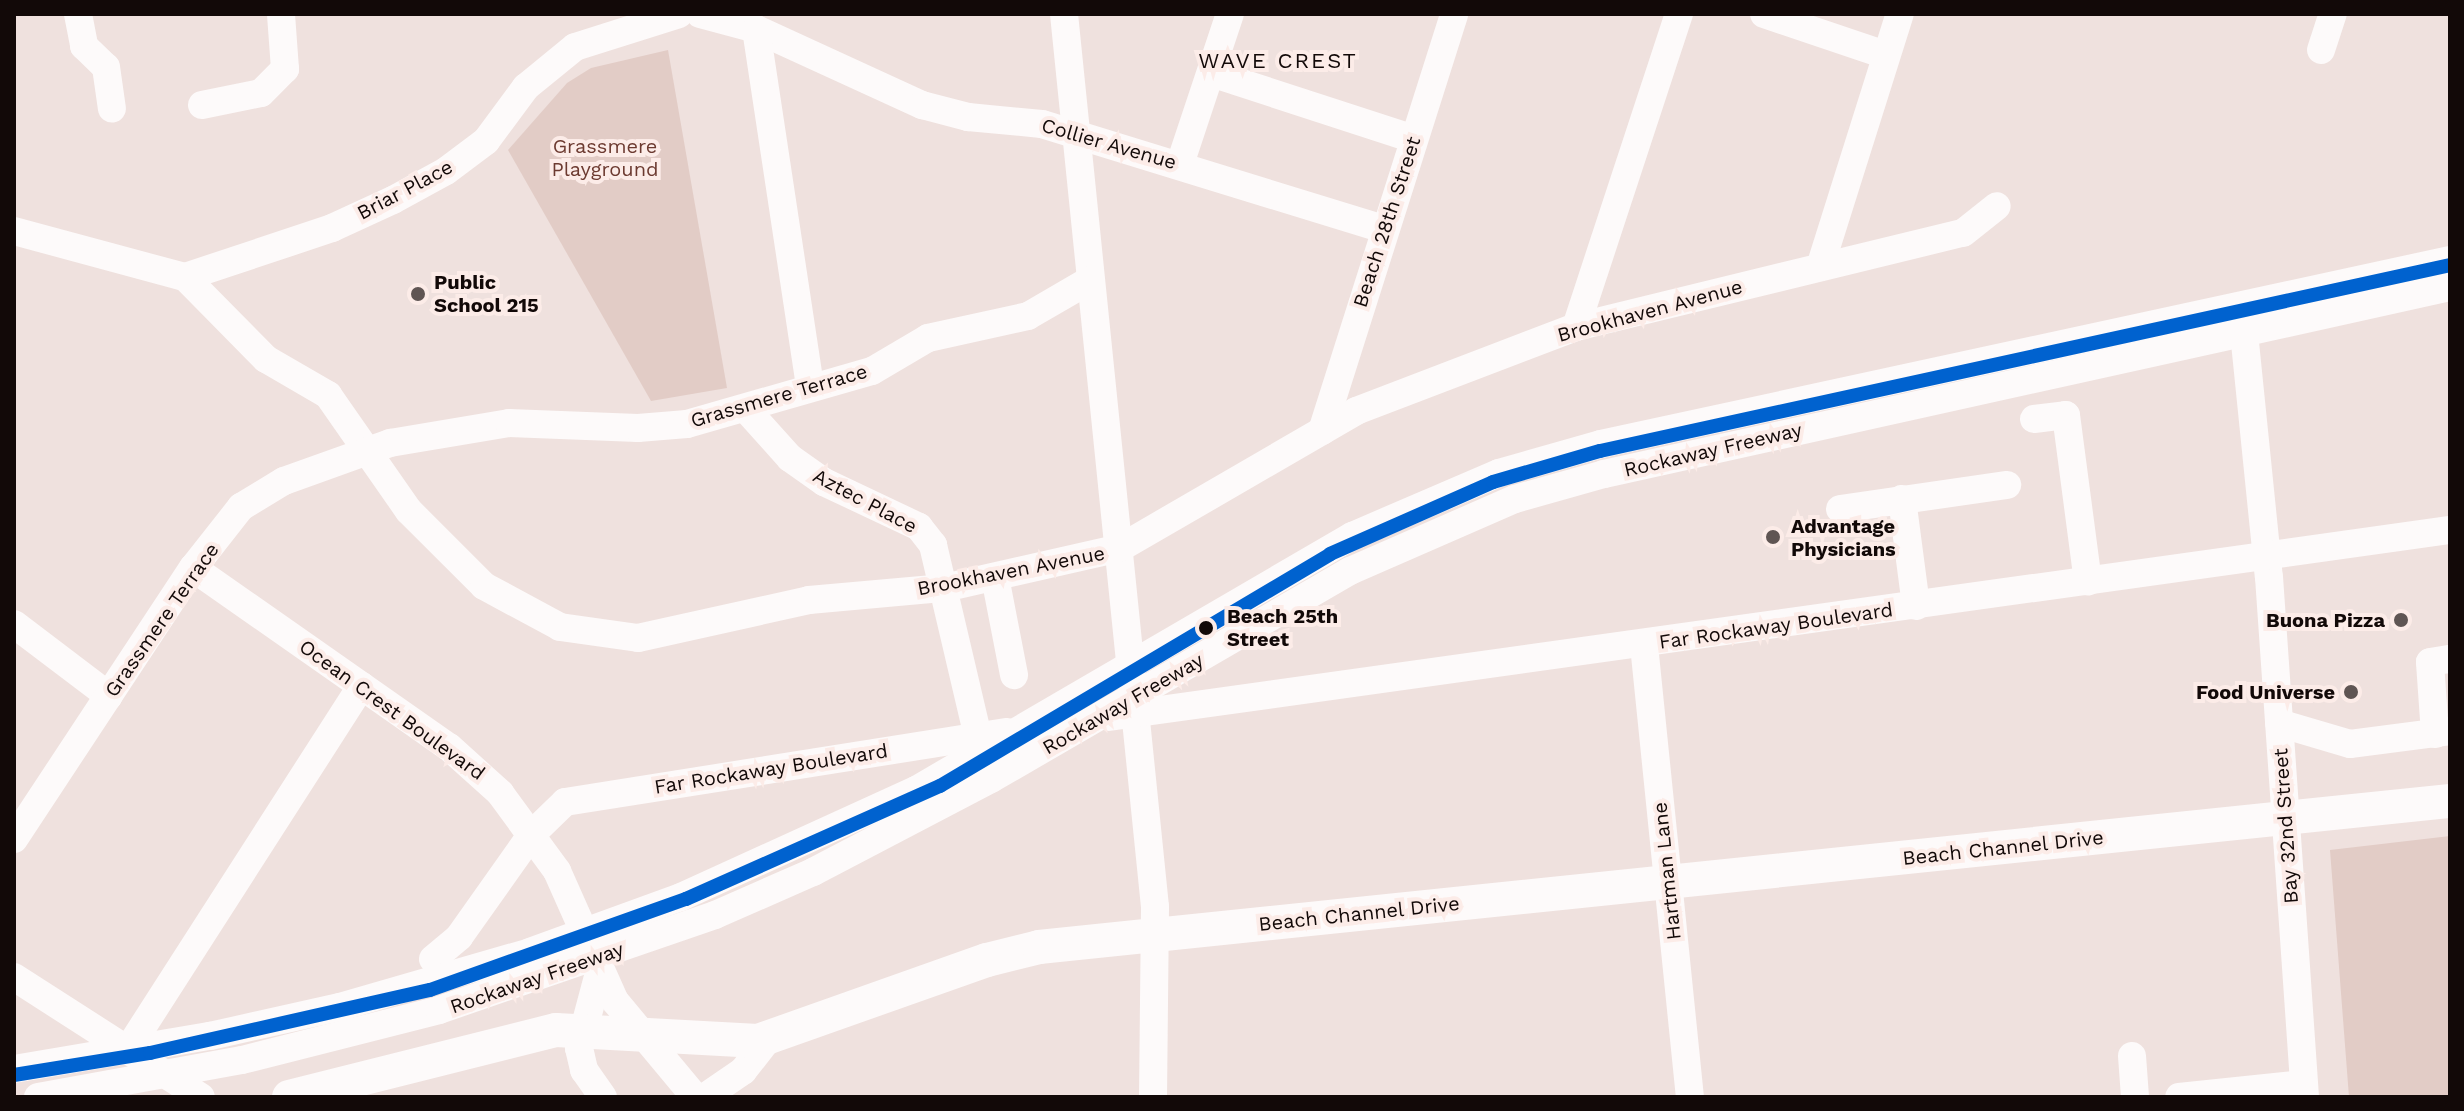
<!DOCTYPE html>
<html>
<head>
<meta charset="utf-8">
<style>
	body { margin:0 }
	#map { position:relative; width:2464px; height:1111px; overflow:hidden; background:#efe1de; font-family:"Work Sans",sans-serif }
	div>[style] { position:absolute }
	.green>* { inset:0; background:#e2ccc6 }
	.minor>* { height:28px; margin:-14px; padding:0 14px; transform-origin:14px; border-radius:14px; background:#fdfafa }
	.major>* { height:34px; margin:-17px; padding:0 17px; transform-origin:17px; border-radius:17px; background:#fdfafa }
	.metro-1>* { height:14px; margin:-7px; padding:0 7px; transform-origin:7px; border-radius:7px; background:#0062cf }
	.dots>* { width:22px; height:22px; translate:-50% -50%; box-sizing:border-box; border:4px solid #fcece8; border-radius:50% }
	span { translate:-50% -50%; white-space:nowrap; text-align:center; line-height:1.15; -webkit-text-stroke:8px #fcece8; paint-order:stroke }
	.street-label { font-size:20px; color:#120908 }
	.park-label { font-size:20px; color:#6c3a30 }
	.poi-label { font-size:20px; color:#120908; font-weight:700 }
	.left { translate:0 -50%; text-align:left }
	.right { translate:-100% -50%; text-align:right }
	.stop-label { font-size:20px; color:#120908; font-weight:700 }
	.neighbourhood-label { font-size:22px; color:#120908; letter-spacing:2px }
	.frame { position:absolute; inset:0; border:16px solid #120908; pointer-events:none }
</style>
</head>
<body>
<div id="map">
	<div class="green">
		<i style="clip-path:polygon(668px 50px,727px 388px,651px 401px,508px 150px,567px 83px,591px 68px)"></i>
		<i style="clip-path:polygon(2450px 836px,2450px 1097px,2349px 1097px,2330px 850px)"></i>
	</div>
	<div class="minor">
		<i style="left:78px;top:14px;width:33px;rotate:79deg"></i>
		<i style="left:84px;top:46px;width:30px;rotate:44deg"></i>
		<i style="left:106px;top:67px;width:42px;rotate:81.9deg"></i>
		<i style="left:700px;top:14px;width:58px;rotate:15deg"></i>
		<i style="left:756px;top:29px;width:183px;rotate:24.6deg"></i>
		<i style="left:922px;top:105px;width:48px;rotate:14.6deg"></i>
		<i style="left:968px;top:117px;width:74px;rotate:5.4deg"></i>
		<i style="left:1042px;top:124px;width:357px;rotate:17.1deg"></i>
		<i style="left:1064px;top:14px;width:898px;rotate:84.18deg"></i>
		<i style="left:1155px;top:907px;width:190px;rotate:90.6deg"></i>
		<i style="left:1764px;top:14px;width:129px;rotate:18.6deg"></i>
		<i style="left:756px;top:29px;width:360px;rotate:81.4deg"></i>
		<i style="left:2321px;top:50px;width:38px;rotate:-72deg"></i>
		<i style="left:1211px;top:73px;width:213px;rotate:18deg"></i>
		<i style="left:202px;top:105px;width:60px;rotate:-11.5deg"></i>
		<i style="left:261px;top:93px;width:34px;rotate:-45deg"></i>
		<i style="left:285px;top:69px;width:55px;rotate:-94.2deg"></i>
		<i style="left:1180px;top:164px;width:158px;rotate:-71.6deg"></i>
		<i style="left:14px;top:231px;width:177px;rotate:15.1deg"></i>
		<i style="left:185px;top:277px;width:115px;rotate:45.4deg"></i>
		<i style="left:266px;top:359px;width:72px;rotate:30.1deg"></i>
		<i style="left:328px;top:395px;width:141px;rotate:55.1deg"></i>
		<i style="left:409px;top:511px;width:106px;rotate:45deg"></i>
		<i style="left:484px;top:586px;width:86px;rotate:28.3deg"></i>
		<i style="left:560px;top:627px;width:79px;rotate:8deg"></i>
		<i style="left:638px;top:638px;width:175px;rotate:-12.5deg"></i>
		<i style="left:809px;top:600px;width:136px;rotate:-5.1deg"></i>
		<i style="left:944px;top:588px;width:180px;rotate:-12.8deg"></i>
		<i style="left:1120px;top:548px;width:273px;rotate:-30.1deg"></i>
		<i style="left:1356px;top:411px;width:235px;rotate:-20.9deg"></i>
		<i style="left:1576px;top:327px;width:398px;rotate:-13.7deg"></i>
		<i style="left:1963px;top:233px;width:43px;rotate:-38.5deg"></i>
		<i style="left:1820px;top:267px;width:265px;rotate:-72.5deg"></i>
		<i style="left:185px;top:277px;width:155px;rotate:-18.4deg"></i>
		<i style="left:332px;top:228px;width:67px;rotate:-24.7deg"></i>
		<i style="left:393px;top:200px;width:60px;rotate:-28.7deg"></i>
		<i style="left:446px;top:171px;width:50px;rotate:-36.9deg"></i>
		<i style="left:486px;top:141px;width:67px;rotate:-53.5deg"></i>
		<i style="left:526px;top:87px;width:63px;rotate:-39.2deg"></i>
		<i style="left:575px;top:47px;width:109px;rotate:-17.6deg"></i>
		<i style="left:2242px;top:313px;width:265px;rotate:84.2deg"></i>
		<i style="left:2269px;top:577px;width:521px;rotate:86.04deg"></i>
		<i style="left:1576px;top:327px;width:330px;rotate:-71.8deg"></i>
		<i style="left:745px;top:408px;width:67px;rotate:48deg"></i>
		<i style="left:790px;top:458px;width:42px;rotate:35.2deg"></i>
		<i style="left:824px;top:482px;width:105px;rotate:25.3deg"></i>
		<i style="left:919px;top:527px;width:23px;rotate:52deg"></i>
		<i style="left:933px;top:545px;width:215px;rotate:76.8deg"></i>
		<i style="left:2034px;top:419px;width:32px;rotate:-7deg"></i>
		<i style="left:2066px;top:415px;width:168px;rotate:82.5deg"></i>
		<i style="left:1322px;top:431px;width:437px;rotate:-72.4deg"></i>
		<i style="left:1902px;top:499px;width:108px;rotate:82.5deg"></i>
		<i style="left:1840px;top:509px;width:169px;rotate:-8.2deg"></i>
		<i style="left:193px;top:568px;width:312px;rotate:35deg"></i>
		<i style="left:449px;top:747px;width:69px;rotate:42deg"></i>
		<i style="left:500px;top:793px;width:97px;rotate:53.8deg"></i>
		<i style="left:557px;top:871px;width:142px;rotate:66deg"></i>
		<i style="left:615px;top:1001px;width:125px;rotate:50.2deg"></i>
		<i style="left:995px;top:577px;width:100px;rotate:79deg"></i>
		<i style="left:14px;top:624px;width:119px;rotate:37.2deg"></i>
		<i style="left:1644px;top:645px;width:454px;rotate:84.2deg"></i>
		<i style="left:1109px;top:717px;width:1354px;rotate:-7.94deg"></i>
		<i style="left:2279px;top:723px;width:74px;rotate:16.5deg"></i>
		<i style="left:2350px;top:744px;width:101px;rotate:-7.4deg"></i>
		<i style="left:2435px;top:734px;width:72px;rotate:-94deg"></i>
		<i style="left:2430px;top:662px;width:20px;rotate:-9deg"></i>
		<i style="left:14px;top:839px;width:325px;rotate:-56.6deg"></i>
		<i style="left:193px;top:568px;width:78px;rotate:-51.8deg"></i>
		<i style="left:241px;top:507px;width:50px;rotate:-31.2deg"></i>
		<i style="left:284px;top:481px;width:113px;rotate:-19.7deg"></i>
		<i style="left:390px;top:443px;width:121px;rotate:-9.5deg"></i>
		<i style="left:509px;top:423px;width:129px;rotate:2.2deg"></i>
		<i style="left:638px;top:428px;width:49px;rotate:-4.7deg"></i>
		<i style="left:687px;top:424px;width:192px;rotate:-16deg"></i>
		<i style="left:872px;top:371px;width:65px;rotate:-30.5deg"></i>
		<i style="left:928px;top:338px;width:102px;rotate:-12.4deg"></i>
		<i style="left:1028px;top:316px;width:72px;rotate:-30.1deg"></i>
		<i style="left:433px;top:959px;width:34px;rotate:-40deg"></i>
		<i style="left:459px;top:937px;width:126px;rotate:-54.7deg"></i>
		<i style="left:532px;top:834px;width:46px;rotate:-44.1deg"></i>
		<i style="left:565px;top:802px;width:448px;rotate:-9deg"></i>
		<i style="left:600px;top:969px;width:82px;rotate:104.9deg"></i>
		<i style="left:579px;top:1048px;width:23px;rotate:77deg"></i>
		<i style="left:584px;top:1070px;width:33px;rotate:55deg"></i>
		<i style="left:14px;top:977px;width:222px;rotate:32.7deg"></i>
		<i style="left:127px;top:1051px;width:434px;rotate:-57.3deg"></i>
		<i style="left:2132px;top:1056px;width:41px;rotate:85.8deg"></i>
		<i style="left:14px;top:1069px;width:199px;rotate:-9.6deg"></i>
		<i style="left:210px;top:1036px;width:133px;rotate:-12.6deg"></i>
		<i style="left:340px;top:1007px;width:198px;rotate:-16.1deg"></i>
		<i style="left:530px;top:952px;width:161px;rotate:-20deg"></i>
		<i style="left:681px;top:897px;width:258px;rotate:-24.5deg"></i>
		<i style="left:916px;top:790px;width:505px;rotate:-30.22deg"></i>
		<i style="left:1352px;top:536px;width:160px;rotate:-23.2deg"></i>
		<i style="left:1499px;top:473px;width:106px;rotate:-15.9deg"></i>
		<i style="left:1601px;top:444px;width:869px;rotate:-12.23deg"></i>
		<i style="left:38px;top:1097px;width:207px;rotate:-10.3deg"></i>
		<i style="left:242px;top:1060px;width:203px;rotate:-14.2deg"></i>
		<i style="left:439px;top:1010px;width:292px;rotate:-19deg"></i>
		<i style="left:715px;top:915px;width:107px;rotate:-23.7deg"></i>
		<i style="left:813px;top:872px;width:201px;rotate:-27.6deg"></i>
		<i style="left:991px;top:779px;width:415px;rotate:-30.1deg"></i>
		<i style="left:1350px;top:571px;width:180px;rotate:-23.6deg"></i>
		<i style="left:1515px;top:499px;width:92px;rotate:-15.7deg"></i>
		<i style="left:1604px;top:474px;width:866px;rotate:-12.46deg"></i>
		<i style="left:705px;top:1097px;width:46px;rotate:-34.4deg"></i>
		<i style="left:743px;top:1071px;width:41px;rotate:-52deg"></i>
		<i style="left:2179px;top:1097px;width:125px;rotate:-6deg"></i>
	</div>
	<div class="major">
		<i style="left:289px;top:1097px;width:275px;rotate:-14.1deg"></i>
		<i style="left:556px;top:1030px;width:202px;rotate:3.1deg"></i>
		<i style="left:758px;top:1041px;width:243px;rotate:-19.5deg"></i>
		<i style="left:987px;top:960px;width:54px;rotate:-14deg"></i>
		<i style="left:1039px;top:947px;width:1419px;rotate:-5.91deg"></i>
	</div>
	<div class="metro-1">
		<i style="left:14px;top:1075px;width:138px;rotate:-9.2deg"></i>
		<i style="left:150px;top:1053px;width:287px;rotate:-12.7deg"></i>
		<i style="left:430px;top:990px;width:272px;rotate:-19.6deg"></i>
		<i style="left:686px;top:899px;width:278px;rotate:-24deg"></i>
		<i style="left:940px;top:786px;width:454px;rotate:-30.7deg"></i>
		<i style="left:1330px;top:554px;width:178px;rotate:-23.8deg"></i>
		<i style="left:1493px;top:482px;width:111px;rotate:-16.2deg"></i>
		<i style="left:1600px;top:451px;width:870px;rotate:-12.34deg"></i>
	</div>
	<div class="dots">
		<i style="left:418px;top:294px;background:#5f5553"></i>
		<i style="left:1773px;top:537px;background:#5f5553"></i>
		<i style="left:2401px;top:620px;background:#5f5553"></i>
		<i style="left:1206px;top:628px;background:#120908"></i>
		<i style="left:2351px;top:692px;background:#5f5553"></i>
	</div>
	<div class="street-label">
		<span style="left:1109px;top:144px;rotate:16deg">Collier Avenue</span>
		<span style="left:405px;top:190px;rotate:-28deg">Briar Place</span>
		<span style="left:1387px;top:222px;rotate:-72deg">Beach 28th Street</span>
		<span style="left:1650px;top:311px;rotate:-15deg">Brookhaven Avenue</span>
		<span style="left:779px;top:396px;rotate:-16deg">Grassmere Terrace</span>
		<span style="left:1713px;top:450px;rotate:-13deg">Rockaway Freeway</span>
		<span style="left:865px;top:501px;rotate:28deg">Aztec Place</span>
		<span style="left:1011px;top:571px;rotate:-11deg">Brookhaven Avenue</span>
		<span style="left:162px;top:620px;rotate:-55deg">Grassmere Terrace</span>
		<span style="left:1776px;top:626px;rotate:-8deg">Far Rockaway Boulevard</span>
		<span style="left:1123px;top:704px;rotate:-30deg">Rockaway Freeway</span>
		<span style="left:392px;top:710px;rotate:36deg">Ocean Crest Boulevard</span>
		<span style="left:771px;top:769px;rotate:-9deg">Far Rockaway Boulevard</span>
		<span style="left:2286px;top:826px;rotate:-94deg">Bay 32nd Street</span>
		<span style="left:2003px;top:848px;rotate:-6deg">Beach Channel Drive</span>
		<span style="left:1667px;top:871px;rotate:-96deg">Hartman Lane</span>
		<span style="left:1359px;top:914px;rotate:-6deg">Beach Channel Drive</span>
		<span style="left:537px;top:978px;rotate:-19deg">Rockaway Freeway</span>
	</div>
	<div class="park-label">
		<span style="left:605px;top:158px">Grassmere<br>Playground</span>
	</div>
	<div class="poi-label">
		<span class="left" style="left:434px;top:294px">Public<br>School 215</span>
		<span class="left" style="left:1791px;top:538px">Advantage<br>Physicians</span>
		<span class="right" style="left:2385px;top:620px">Buona Pizza</span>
		<span class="right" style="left:2335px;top:692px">Food Universe</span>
	</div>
	<div class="stop-label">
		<span class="left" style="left:1227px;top:628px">Beach 25th<br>Street</span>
	</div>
	<div class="neighbourhood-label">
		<span style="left:1278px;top:61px">WAVE CREST</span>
	</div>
	<div class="frame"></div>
</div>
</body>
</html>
